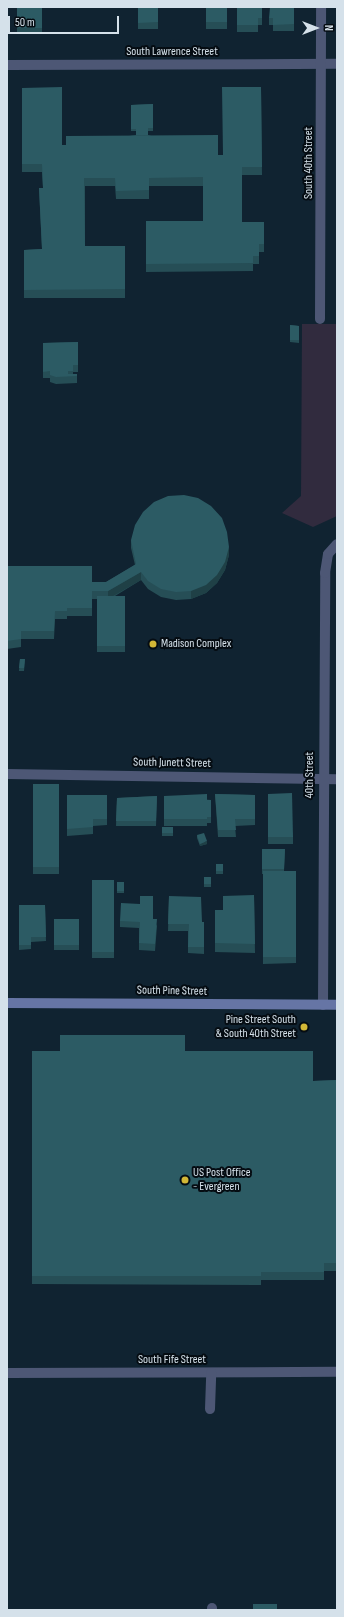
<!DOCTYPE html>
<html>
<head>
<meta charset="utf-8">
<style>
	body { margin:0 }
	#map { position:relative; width:344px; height:1617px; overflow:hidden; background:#102331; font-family:"Sofia Sans Condensed",sans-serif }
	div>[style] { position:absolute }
	.green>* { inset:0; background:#312b3e }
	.minor>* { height:10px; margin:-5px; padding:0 5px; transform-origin:5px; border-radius:5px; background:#4d5775 }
	.secondary>* { height:10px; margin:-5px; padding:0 5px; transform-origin:5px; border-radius:5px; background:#6675a5 }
	.wall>* { inset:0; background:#264e56 }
	.shaded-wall>* { inset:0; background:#1f4046 }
	.building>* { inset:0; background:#2c5b64 }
	.dots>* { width:11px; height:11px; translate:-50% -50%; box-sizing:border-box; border:2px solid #050c12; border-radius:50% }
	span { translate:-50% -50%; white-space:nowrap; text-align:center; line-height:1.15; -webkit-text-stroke:4px #050c12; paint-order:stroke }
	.street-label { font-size:12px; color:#d5e1ea }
	.poi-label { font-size:12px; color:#d5e1ea }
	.left { translate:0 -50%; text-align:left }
	.right { translate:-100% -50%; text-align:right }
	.frame { position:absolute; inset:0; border:8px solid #d5e1ea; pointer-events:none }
	.north { position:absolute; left:296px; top:8px; width:40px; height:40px; -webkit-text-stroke:3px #050c12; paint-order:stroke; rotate:90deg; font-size:11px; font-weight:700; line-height:16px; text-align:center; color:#d5e1ea }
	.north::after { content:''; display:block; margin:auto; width:14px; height:18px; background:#d5e1ea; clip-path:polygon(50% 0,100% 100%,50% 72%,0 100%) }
	.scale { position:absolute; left:8px; top:16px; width:111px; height:18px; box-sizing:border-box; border:2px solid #d5e1ea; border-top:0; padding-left:5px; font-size:12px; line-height:14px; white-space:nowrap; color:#d5e1ea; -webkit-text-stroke:3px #050c12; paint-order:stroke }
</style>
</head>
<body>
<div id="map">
	<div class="green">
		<i style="clip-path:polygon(302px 324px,337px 324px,337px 516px,313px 527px,282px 513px,301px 496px)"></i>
	</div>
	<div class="minor">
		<i style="left:7px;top:65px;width:330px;rotate:-0.2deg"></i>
		<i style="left:320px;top:319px;width:312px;rotate:-89.8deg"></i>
		<i style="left:7px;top:774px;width:330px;rotate:0.9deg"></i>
		<i style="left:323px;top:1005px;width:432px;rotate:-89.7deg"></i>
		<i style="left:325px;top:573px;width:19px;rotate:-81deg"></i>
		<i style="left:328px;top:554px;width:13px;rotate:-48deg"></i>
		<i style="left:7px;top:1373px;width:330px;rotate:-0.2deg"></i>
		<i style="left:210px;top:1409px;width:36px;rotate:-88deg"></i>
		<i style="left:212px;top:1610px;width:2px;rotate:-90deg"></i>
	</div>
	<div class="secondary">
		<i style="left:7px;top:1003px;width:330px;rotate:0.3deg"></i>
	</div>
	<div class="wall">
		<i style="clip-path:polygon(17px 7px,42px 7px,42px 33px,17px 32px)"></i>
		<i style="clip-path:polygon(51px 7px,79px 7px,51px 8px)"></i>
		<i style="clip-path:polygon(100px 7px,128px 7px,100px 8px)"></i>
		<i style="clip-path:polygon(138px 7px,158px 7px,158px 29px,138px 29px)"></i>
		<i style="clip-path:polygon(206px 7px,227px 22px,227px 29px,206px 29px)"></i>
		<i style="clip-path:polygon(237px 7px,262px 7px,262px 25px,258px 25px,258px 32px,237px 32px)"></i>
		<i style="clip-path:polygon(294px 7px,294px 31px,273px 31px,273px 25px,269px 25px,269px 18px)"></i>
		<i style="clip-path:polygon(261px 87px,262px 175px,242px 175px,242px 222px,264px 222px,264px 252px,259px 252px,259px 264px,253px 264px,253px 271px,146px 272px,146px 221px,203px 221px,203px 186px,149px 186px,149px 199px,116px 199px,115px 186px,85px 186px,85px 246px,125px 246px,125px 298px,24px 298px,24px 250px,42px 249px,39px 188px,43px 188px,42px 172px,22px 172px,22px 88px,62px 145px,66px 145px,136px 135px,136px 131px,131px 131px,131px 105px,153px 104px,153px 131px,148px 131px,148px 135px,218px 155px,223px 155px)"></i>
		<i style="clip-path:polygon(290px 325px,299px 326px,299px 343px,290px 342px)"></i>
		<i style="clip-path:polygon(78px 342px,78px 372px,73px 372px,73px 374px,77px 374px,77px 383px,56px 384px,50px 382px,50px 378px,43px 378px,43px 343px)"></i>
		<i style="clip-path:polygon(131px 540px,229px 555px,225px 570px,217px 583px,206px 593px,191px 599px,176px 600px,161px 597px,148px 589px,141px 580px,115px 596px,125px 596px,125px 652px,97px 652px,97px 599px,92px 599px,92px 616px,67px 616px,67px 619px,55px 619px,54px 639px,21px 639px,21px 647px,7px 649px,7px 566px,92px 582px,106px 582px,135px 565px,131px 548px)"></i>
		<i style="clip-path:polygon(20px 659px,25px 659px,24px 671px,19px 671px)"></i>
		<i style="clip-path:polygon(33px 784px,59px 784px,59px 874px,33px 874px)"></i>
		<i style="clip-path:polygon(215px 794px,255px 795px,255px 825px,235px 826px,236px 837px,218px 837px)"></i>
		<i style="clip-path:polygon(268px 794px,293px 837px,293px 844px,268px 844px)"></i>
		<i style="clip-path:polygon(67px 795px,107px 795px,107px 825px,93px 826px,93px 834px,67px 836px)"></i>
		<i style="clip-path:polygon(157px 796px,156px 826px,116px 826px,117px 798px)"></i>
		<i style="clip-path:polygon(164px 796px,211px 800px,211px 823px,207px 823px,207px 826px,164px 826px)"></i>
		<i style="clip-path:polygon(162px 827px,173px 827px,173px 836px,162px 836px)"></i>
		<i style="clip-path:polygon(197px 835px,207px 844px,200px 846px,197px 838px)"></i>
		<i style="clip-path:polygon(262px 849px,285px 849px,284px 871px,296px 871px,296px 963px,263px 964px,263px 874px,262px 874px)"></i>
		<i style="clip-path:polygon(216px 864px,223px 864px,223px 874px,216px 874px)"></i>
		<i style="clip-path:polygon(204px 877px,211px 877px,211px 887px,204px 887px)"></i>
		<i style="clip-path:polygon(92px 880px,114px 880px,114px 958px,92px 958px)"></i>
		<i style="clip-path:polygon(117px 882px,124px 882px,124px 893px,117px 893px)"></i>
		<i style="clip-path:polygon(254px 895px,255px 953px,215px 952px,215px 910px,223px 910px)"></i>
		<i style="clip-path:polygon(169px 896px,202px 922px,204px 922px,204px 954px,188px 953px,188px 931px,168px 931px)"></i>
		<i style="clip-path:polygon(140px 904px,153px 919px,157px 926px,155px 951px,139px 950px,139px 928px,120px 927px,120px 921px)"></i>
		<i style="clip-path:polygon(19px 905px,45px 905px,46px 941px,31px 942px,31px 949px,19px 950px)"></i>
		<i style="clip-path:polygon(54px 919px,79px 919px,79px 950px,54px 950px)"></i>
		<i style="clip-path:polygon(32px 1051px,185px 1051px,313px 1081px,337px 1080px,337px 1271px,324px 1271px,324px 1280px,261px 1280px,261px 1285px,32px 1284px)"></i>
	</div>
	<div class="shaded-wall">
		<i style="clip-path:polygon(229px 547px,229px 555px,225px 570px,217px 583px,206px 593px,191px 599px,191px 591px)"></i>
		<i style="clip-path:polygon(141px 572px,141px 580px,108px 599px,108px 591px)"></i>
		<i style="clip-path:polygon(207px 841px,207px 844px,200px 846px,200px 844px)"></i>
	</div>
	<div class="building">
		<i style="clip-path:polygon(17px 7px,42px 7px,42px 28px,17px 28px)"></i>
		<i style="clip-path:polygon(138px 7px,158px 7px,158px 22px,138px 23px)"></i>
		<i style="clip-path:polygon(206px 7px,227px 7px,227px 22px,206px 22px)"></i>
		<i style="clip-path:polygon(237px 7px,262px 7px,262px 18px,258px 18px,258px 25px,237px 25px)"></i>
		<i style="clip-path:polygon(270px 7px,294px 7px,294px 24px,273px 25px,273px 18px,269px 18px)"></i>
		<i style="clip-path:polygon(62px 87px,62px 145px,66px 145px,66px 136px,218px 135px,218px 155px,223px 155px,222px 87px,261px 87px,262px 167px,242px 167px,242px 222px,264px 222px,264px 244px,259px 244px,259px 256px,253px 256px,253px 263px,146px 264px,146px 221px,203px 221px,203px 177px,149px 178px,149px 190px,116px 191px,115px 178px,84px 178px,85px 246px,125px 246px,125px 289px,24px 290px,24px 250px,42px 249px,39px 188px,43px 188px,42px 164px,22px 164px,22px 88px)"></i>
		<i style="clip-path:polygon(153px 104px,153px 128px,148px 128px,148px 135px,136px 135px,136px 129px,131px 129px,131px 105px)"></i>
		<i style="clip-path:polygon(290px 325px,299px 326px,299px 340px,290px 340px)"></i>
		<i style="clip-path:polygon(78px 342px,78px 365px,73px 365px,73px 371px,68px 371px,68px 374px,77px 374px,77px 376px,56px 377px,50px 375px,50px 371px,43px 372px,43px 343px)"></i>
		<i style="clip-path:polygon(184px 495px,198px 498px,211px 506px,222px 518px,227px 532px,229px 547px,225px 562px,217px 575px,206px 585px,191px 591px,176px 592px,161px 589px,148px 581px,141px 572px,108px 591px,92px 591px,92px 608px,67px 608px,67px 611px,55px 611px,54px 631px,21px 631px,21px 639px,7px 641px,7px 566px,92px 566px,92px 582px,106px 582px,136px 564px,131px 540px,135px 525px,143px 512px,154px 502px,168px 496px)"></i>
		<i style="clip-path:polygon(97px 596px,125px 596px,125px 646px,97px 646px)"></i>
		<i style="clip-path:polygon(20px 659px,25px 659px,24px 668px,19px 668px)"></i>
		<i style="clip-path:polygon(33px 784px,59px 784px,59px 867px,33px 867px)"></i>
		<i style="clip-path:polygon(292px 793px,293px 837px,268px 837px,268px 794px)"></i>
		<i style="clip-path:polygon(207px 794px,207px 800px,211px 800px,211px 817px,207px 817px,207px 819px,164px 819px,164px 796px)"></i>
		<i style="clip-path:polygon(215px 794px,255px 795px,255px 819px,235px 819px,236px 830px,218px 830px)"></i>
		<i style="clip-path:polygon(67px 795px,107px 795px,107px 819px,93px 819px,93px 827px,67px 829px)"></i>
		<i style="clip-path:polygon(157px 796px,156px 821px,116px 821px,117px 798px)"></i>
		<i style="clip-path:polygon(162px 827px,173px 827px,173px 833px,162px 833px)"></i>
		<i style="clip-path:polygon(204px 833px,207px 841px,200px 844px,197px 835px)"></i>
		<i style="clip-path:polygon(262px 849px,285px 849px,284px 869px,262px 869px)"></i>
		<i style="clip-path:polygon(216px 864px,223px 864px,223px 871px,216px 871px)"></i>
		<i style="clip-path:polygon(263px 871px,296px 871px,296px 957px,263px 957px)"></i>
		<i style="clip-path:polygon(204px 877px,211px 877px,211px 884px,204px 884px)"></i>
		<i style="clip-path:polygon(92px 880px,114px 880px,114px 952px,92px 952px)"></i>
		<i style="clip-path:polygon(117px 882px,124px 882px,124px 891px,117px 891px)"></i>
		<i style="clip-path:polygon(254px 895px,255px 944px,215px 943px,215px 910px,223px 910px,223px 896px)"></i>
		<i style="clip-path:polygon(140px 896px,153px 896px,153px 919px,157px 919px,155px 944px,139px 943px,140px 922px,120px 921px,121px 903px,140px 904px)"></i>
		<i style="clip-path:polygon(169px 896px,201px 897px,202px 922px,204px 922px,204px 947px,188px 947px,189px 924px,168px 924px)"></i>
		<i style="clip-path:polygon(19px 905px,45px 905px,46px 937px,31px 937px,31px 945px,19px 945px)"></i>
		<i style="clip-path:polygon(54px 919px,79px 919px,79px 945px,54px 945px)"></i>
		<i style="clip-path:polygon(60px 1035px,185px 1035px,185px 1051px,313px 1051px,313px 1081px,337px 1080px,337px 1263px,324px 1263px,324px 1272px,261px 1272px,261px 1276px,32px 1276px,32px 1051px,60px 1051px)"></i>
		<i style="clip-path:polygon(253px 1604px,277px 1604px,277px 1610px,253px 1610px)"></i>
	</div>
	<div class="dots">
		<i style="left:153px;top:644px;background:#d2b736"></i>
		<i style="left:304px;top:1027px;background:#d2b736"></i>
		<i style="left:185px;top:1180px;background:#d2b736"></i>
	</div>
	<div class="street-label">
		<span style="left:172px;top:52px">South Lawrence Street</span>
		<span style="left:309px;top:163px;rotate:-90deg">South 40th Street</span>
		<span style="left:172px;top:763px;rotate:1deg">South Junett Street</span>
		<span style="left:310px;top:775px;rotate:-90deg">40th Street</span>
		<span style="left:172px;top:991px;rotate:1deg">South Pine Street</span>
		<span style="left:172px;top:1360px">South Fife Street</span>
	</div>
	<div class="poi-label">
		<span class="left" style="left:161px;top:644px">Madison Complex</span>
		<span class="right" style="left:296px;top:1027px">Pine Street South<br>&amp; South 40th Street</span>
		<span class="left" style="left:193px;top:1180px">US Post Office<br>- Evergreen</span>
	</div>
	<div class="frame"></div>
	<div class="north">N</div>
	<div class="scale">50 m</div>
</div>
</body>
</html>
